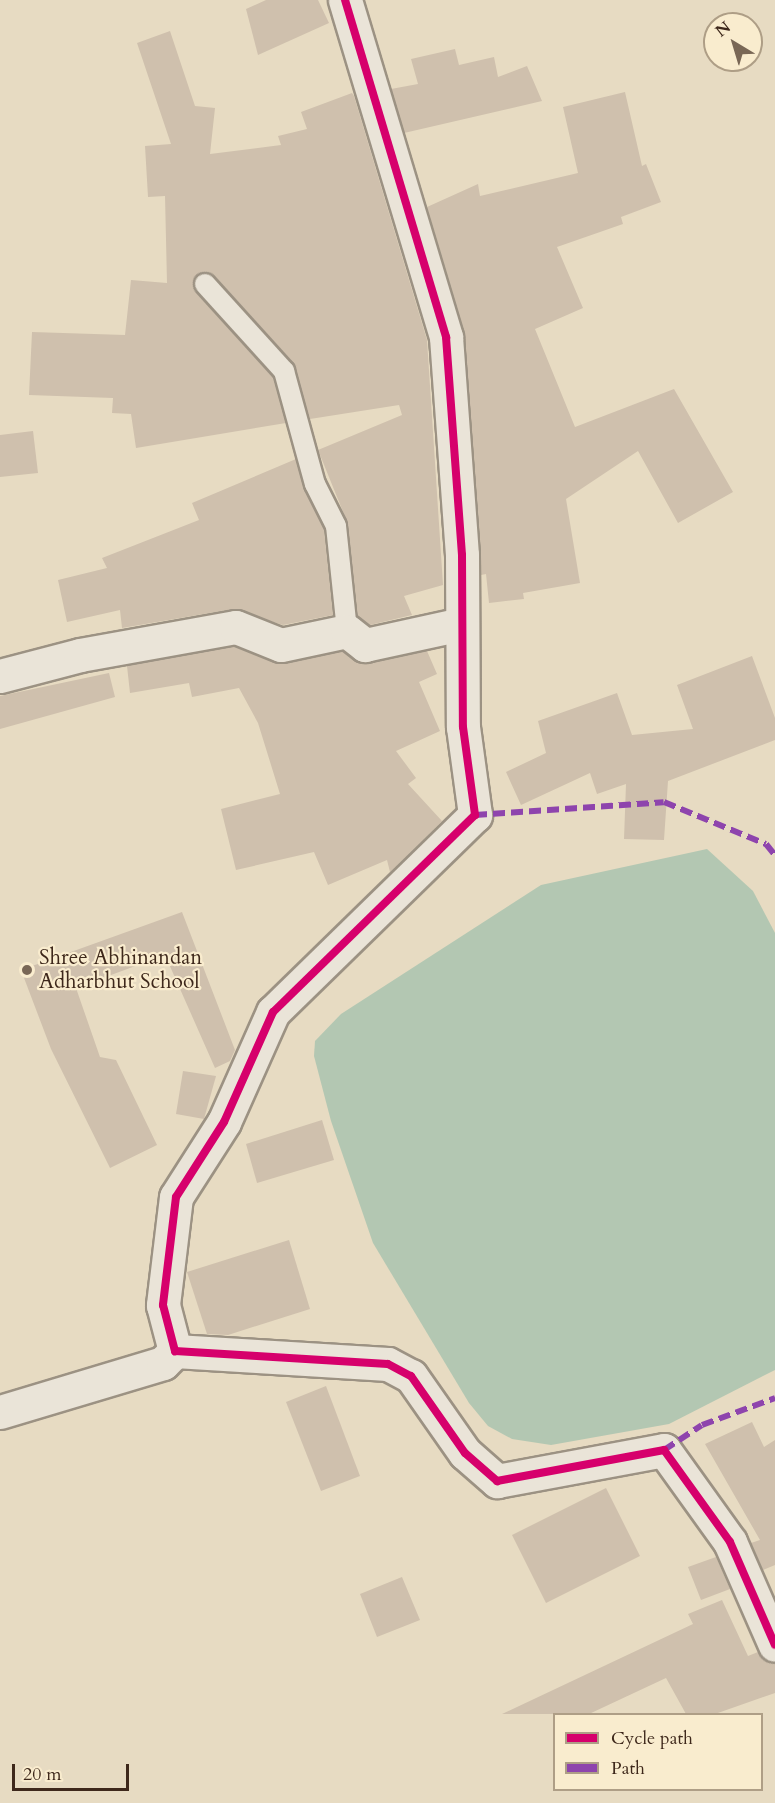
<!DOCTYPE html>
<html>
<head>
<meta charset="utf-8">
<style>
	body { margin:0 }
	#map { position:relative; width:775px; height:1803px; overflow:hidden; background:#e7dbc2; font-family:Cardo,serif }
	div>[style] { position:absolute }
	.water>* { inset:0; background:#b3c7b2 }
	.building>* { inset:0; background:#cfc0ad }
	.roads { filter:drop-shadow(2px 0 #9c9283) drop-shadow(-2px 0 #9c9283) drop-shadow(0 2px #9c9283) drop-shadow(0 -2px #9c9283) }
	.lane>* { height:20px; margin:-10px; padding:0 10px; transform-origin:10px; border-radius:10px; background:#eae4d8 }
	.street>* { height:33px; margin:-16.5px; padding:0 16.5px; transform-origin:16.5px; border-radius:16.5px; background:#eae4d8 }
	.quiet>* { height:6px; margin-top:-3px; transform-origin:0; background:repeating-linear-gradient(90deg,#8e44ad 0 12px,transparent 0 18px) }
	.cycleway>* { height:8px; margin:-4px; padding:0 4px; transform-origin:4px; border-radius:4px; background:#d6006c }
	.dots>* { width:16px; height:16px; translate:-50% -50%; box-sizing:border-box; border:3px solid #f9ecce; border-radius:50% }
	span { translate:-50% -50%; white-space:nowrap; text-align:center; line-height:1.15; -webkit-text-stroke:4.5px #f9ecce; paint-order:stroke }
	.poi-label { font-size:21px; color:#3e281b }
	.left { translate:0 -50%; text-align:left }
	.legend { position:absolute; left:553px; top:1713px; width:210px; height:78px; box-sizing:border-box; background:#f9ecce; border:2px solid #ae9e86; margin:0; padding:8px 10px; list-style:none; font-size:18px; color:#3e281b }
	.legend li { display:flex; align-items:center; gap:12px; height:30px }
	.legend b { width:30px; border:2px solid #ae9e86 }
	.north { position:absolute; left:703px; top:12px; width:60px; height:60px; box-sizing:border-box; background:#f9ecce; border:2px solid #ae9e86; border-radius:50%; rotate:322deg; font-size:16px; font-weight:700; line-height:24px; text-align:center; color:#3e281b }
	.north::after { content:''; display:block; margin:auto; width:21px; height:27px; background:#796755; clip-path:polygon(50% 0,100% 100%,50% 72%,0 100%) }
	.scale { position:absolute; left:12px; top:1764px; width:117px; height:27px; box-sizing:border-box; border:3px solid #3e281b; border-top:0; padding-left:8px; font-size:18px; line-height:21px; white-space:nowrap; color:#3e281b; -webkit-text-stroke:4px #f9ecce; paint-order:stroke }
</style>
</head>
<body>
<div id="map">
	<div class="water">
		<i style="clip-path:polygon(707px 849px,753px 891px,775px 933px,775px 1370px,669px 1424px,551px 1445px,512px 1439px,488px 1426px,469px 1403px,373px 1243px,331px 1121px,314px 1056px,315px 1041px,341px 1014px,541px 885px)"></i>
	</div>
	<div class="building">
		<i style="clip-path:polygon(266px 0,318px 0,329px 23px,258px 55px,246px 9px)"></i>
		<i style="clip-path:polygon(170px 31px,195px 106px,215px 108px,210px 154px,281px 145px,278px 136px,307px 129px,301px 112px,352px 93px,354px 96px,427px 340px,443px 585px,404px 596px,412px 615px,370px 625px,357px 616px,348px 524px,318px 450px,402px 415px,399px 405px,310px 419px,293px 363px,209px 273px,197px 275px,193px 287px,273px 377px,286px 423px,136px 448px,131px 414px,112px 413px,113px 398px,29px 395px,32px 332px,125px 335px,131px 280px,167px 283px,165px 196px,148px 197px,145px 146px,171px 144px,137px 43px)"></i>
		<i style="clip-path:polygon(455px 49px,459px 65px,494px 57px,498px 77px,527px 66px,542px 101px,404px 133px,391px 89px,418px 84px,411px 59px)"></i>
		<i style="clip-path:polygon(625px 92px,642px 166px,646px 164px,661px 202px,621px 217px,623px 224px,557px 247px,583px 308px,535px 329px,575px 427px,674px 389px,733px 492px,678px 523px,638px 451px,566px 499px,580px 583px,523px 593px,524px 599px,489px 603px,486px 574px,481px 575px,465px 335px,427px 207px,478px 184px,480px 196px,578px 173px,563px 107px)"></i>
		<i style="clip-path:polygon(33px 431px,38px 473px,0 477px,0 435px)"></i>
		<i style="clip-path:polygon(296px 459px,324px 529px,333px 615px,283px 625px,233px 609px,122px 628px,120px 610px,67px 622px,58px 580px,107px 568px,102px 558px,199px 520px,192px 503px)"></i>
		<i style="clip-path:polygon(234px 646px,284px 663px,342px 651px,369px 663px,427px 651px,437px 674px,419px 682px,440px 731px,396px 751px,416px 778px,408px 784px,442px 821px,390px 872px,387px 860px,328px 885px,314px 852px,236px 870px,221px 809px,280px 794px,258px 723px,239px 688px,192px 697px,189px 683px,130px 693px,127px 666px)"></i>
		<i style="clip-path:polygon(752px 656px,775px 718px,775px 740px,668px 781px,664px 840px,624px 839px,626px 784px,597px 794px,590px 773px,521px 805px,506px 772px,546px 753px,538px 721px,617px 693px,632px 735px,693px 729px,677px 685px)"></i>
		<i style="clip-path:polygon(109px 673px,115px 697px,0 729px,0 696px)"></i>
		<i style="clip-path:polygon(182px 912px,235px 1050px,230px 1061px,215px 1068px,165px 955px,76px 988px,100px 1057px,116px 1060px,157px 1145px,110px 1168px,51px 1049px,21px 970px)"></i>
		<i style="clip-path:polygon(183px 1071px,216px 1076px,204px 1119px,176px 1114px)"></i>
		<i style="clip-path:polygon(322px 1120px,334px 1160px,257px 1183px,246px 1144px)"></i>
		<i style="clip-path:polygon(289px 1240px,310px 1309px,228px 1335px,207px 1334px,187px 1272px)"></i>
		<i style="clip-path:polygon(326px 1386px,360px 1476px,321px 1491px,286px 1402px)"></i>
		<i style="clip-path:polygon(752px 1422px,764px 1447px,775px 1440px,775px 1565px,763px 1570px,751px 1543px,760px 1540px,705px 1444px)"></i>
		<i style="clip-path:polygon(606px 1488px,640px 1556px,546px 1603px,512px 1535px)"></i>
		<i style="clip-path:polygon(716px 1557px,730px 1589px,701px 1600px,688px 1567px)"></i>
		<i style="clip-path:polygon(402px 1577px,420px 1620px,377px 1637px,360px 1594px)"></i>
		<i style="clip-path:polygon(722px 1600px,748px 1656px,758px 1652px,775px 1663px,775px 1693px,715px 1714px,686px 1714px,666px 1678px,589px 1714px,502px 1714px,693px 1624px,688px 1614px)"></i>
	</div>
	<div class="roads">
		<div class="lane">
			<i style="left:205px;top:284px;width:118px;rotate:47.8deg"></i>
			<i style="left:284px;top:371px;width:117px;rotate:74.7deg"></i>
			<i style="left:315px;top:484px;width:47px;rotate:63.4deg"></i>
			<i style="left:336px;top:526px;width:106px;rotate:84deg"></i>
		</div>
		<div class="street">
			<i style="left:345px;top:0;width:352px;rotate:73.3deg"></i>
			<i style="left:446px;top:337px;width:219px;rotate:85.8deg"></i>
			<i style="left:462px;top:555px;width:172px;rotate:89.7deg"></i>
			<i style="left:463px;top:727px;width:89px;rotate:82.2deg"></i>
			<i style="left:475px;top:815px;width:282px;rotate:135.7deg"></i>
			<i style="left:273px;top:1012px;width:120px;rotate:114deg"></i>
			<i style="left:224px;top:1122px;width:89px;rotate:122.6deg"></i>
			<i style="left:176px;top:1197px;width:109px;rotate:96.9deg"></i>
			<i style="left:163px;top:1305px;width:48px;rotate:75.4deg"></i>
			<i style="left:175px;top:1351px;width:213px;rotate:3.5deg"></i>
			<i style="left:388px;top:1364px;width:26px;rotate:28deg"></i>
			<i style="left:411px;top:1376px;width:94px;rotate:55deg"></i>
			<i style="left:465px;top:1453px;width:43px;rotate:41.2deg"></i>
			<i style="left:497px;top:1481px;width:170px;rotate:-10.5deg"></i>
			<i style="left:664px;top:1450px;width:113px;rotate:54.3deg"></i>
			<i style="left:730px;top:1542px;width:112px;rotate:66.4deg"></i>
			<i style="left:0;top:676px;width:83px;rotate:-14.7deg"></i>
			<i style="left:80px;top:655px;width:158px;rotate:-10.2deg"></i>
			<i style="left:236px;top:627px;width:48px;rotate:21.8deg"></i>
			<i style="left:281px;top:645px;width:67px;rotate:-12deg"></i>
			<i style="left:347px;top:631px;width:23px;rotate:38deg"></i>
			<i style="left:365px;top:645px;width:98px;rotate:-12.3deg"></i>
			<i style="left:0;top:1412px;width:170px;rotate:-16.7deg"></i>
			<i style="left:163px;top:1363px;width:17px;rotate:-45deg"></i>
		</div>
	</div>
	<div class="quiet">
		<i style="left:475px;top:815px;width:189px;rotate:-3.9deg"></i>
		<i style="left:664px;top:802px;width:110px;rotate:22.4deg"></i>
		<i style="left:766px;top:844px;width:14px;rotate:51deg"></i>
		<i style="left:664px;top:1450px;width:45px;rotate:-33.3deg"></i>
		<i style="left:702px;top:1425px;width:78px;rotate:-20.3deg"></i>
	</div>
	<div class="cycleway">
		<i style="left:345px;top:0;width:352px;rotate:73.3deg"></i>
		<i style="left:446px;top:337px;width:219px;rotate:85.8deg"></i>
		<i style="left:462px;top:555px;width:172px;rotate:89.7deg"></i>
		<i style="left:463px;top:727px;width:89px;rotate:82.2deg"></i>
		<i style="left:475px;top:815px;width:282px;rotate:135.7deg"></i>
		<i style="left:273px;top:1012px;width:120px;rotate:114deg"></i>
		<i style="left:224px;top:1122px;width:89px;rotate:122.6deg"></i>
		<i style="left:176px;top:1197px;width:109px;rotate:96.9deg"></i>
		<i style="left:163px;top:1305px;width:48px;rotate:75.4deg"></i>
		<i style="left:175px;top:1351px;width:213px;rotate:3.5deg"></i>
		<i style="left:388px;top:1364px;width:26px;rotate:28deg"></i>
		<i style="left:411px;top:1376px;width:94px;rotate:55deg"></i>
		<i style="left:465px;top:1453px;width:43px;rotate:41.2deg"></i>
		<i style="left:497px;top:1481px;width:170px;rotate:-10.5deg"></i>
		<i style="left:664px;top:1450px;width:113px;rotate:54.3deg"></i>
		<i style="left:730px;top:1542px;width:112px;rotate:66.4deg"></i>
	</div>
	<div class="dots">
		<i style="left:27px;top:970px;background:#796755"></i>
	</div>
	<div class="poi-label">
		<span class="left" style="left:39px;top:970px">Shree Abhinandan<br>Adharbhut School</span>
	</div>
	<ul class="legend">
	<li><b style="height:8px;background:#d6006c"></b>Cycle path</li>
	<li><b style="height:8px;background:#8e44ad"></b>Path</li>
	</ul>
	<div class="north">N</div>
	<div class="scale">20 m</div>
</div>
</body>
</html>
